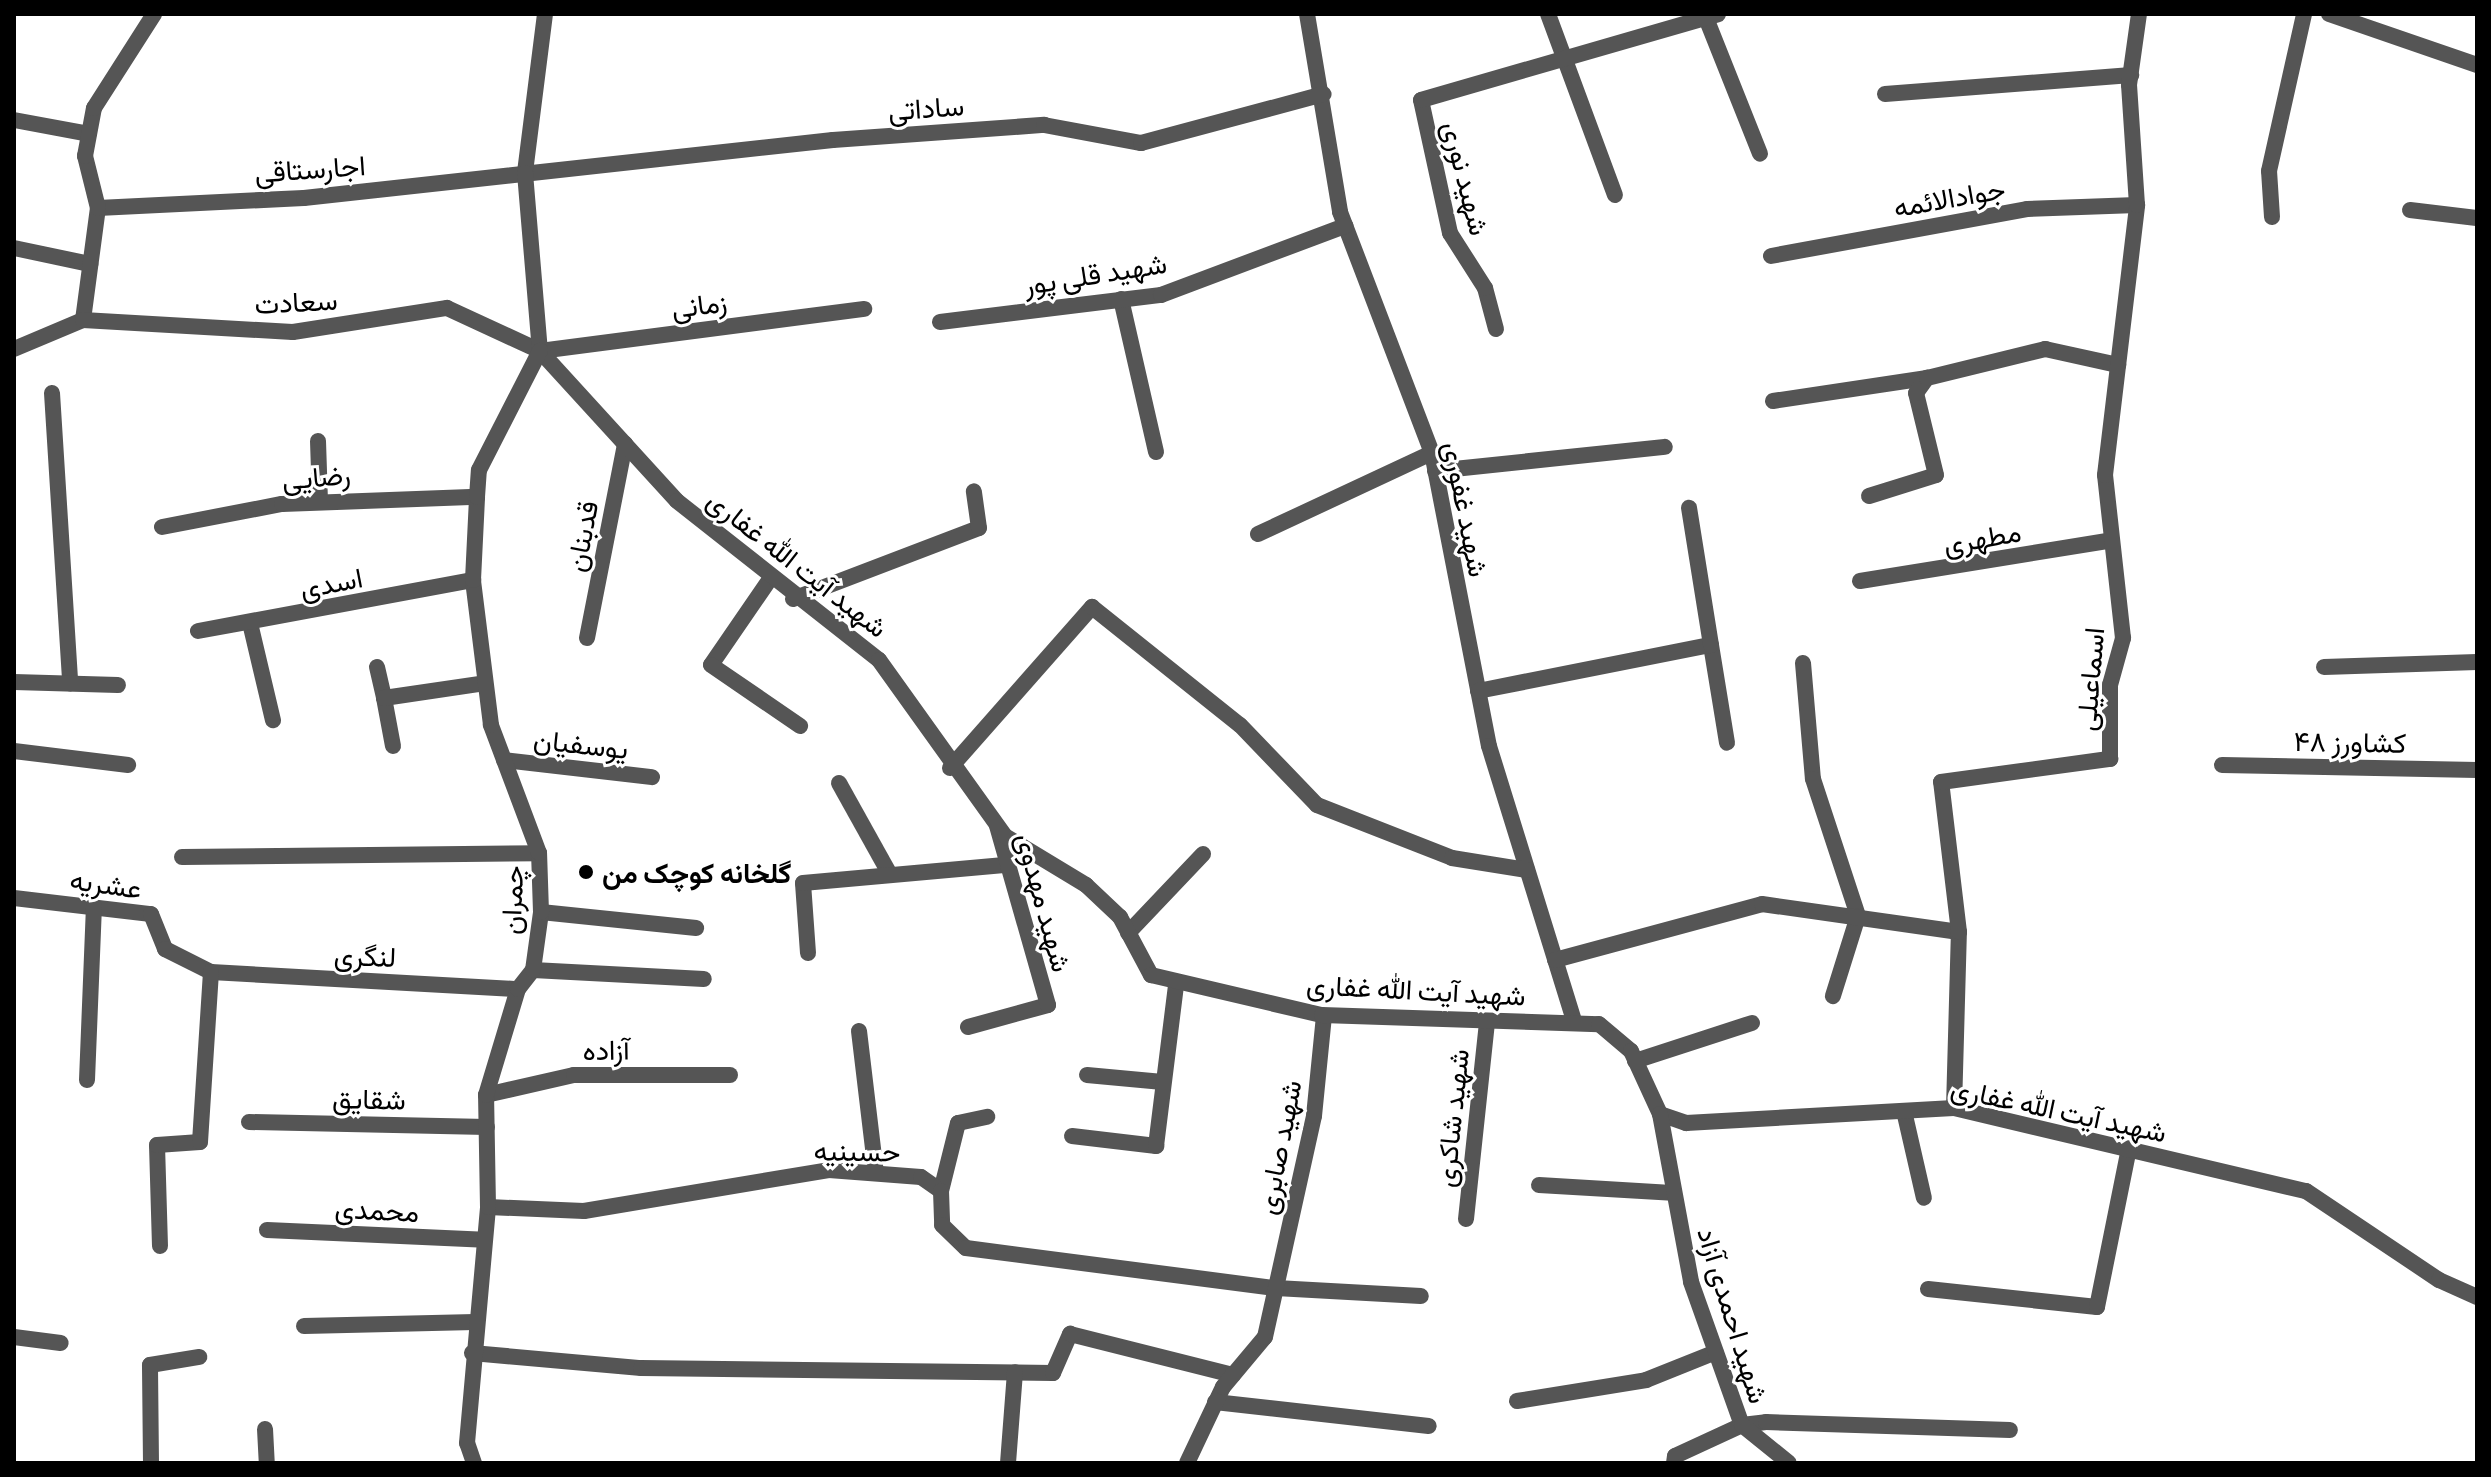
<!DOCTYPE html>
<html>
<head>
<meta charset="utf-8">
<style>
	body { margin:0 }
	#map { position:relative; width:2491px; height:1477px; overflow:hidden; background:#fff; font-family:Barlow,Vazirmatn,sans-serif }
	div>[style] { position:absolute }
	.minor>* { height:16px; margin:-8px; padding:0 8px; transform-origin:8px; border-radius:8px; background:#555 }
	.tertiary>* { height:16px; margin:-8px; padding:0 8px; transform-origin:8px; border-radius:8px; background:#555 }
	.dots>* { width:22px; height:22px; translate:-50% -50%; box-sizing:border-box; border:4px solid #fff; border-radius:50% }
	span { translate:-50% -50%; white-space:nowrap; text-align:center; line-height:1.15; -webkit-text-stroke:6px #fff; paint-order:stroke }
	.street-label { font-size:28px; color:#000 }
	.poi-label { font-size:28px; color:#000; font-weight:700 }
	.left { translate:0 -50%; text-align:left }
	.frame { position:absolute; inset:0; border:16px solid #000; pointer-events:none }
</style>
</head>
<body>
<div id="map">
	<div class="minor">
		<i style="left:1307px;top:14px;width:201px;rotate:80.5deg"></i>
		<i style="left:1340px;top:212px;width:258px;rotate:69.1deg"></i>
		<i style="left:1432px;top:453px;width:298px;rotate:79deg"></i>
		<i style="left:1489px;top:746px;width:284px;rotate:72.8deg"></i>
		<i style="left:1548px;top:14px;width:193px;rotate:69.7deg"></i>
		<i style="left:1706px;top:18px;width:146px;rotate:68.3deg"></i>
		<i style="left:1885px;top:94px;width:247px;rotate:-4.4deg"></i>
		<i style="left:14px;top:120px;width:76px;rotate:10.6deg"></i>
		<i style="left:98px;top:208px;width:206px;rotate:-2.8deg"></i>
		<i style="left:304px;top:198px;width:532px;rotate:-6.26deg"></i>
		<i style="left:833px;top:140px;width:212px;rotate:-4.1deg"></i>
		<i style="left:1044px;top:125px;width:99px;rotate:10.5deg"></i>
		<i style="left:1141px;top:143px;width:189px;rotate:-15deg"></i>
		<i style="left:2410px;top:210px;width:67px;rotate:6.8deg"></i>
		<i style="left:2272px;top:217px;width:46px;rotate:-93.7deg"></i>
		<i style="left:2269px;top:171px;width:161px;rotate:-77.4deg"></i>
		<i style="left:14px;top:248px;width:78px;rotate:11.9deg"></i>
		<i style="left:1771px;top:256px;width:260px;rotate:-10.4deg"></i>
		<i style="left:2027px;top:209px;width:110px;rotate:-2.1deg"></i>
		<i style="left:1121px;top:299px;width:157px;rotate:77.1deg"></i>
		<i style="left:83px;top:320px;width:113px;rotate:-82.4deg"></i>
		<i style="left:98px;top:208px;width:54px;rotate:-104deg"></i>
		<i style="left:85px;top:156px;width:49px;rotate:-79.4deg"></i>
		<i style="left:94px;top:108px;width:112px;rotate:-57.4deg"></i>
		<i style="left:940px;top:322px;width:223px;rotate:-7deg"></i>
		<i style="left:1161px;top:295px;width:197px;rotate:-20.6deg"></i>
		<i style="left:1496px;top:329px;width:42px;rotate:-105deg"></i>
		<i style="left:1485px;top:288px;width:65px;rotate:-122.5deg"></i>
		<i style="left:1450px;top:233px;width:136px;rotate:-102.3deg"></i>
		<i style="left:1421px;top:100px;width:309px;rotate:-16.1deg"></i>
		<i style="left:14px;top:349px;width:75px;rotate:-22.8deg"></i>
		<i style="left:83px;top:320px;width:210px;rotate:3.3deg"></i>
		<i style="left:293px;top:332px;width:156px;rotate:-8.9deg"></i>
		<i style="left:447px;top:308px;width:102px;rotate:24.8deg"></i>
		<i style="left:540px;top:351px;width:327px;rotate:-7.4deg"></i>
		<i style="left:52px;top:393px;width:291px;rotate:86.4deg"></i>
		<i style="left:1773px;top:401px;width:156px;rotate:-8.5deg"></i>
		<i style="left:318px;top:441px;width:60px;rotate:88.1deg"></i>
		<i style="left:1435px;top:471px;width:231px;rotate:-6deg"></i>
		<i style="left:1869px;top:496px;width:70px;rotate:-17.4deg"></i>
		<i style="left:1936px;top:475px;width:84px;rotate:-103.7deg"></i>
		<i style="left:1916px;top:393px;width:19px;rotate:-54deg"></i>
		<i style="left:1927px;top:378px;width:122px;rotate:-13.8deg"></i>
		<i style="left:2045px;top:349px;width:75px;rotate:12.4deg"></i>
		<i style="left:162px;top:527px;width:122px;rotate:-10.9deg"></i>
		<i style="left:282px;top:504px;width:195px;rotate:-2.1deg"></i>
		<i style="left:1258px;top:534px;width:192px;rotate:-25deg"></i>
		<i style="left:770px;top:579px;width:104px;rotate:124.5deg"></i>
		<i style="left:711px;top:665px;width:108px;rotate:34.4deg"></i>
		<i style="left:1860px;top:581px;width:255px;rotate:-9.2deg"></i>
		<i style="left:793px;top:599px;width:199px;rotate:-20.9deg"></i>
		<i style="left:979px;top:528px;width:37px;rotate:-98deg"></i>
		<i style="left:250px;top:623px;width:100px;rotate:76.7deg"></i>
		<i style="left:198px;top:631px;width:280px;rotate:-10.5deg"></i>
		<i style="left:587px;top:638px;width:198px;rotate:-78.9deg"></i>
		<i style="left:1711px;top:645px;width:99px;rotate:80.7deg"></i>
		<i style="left:1803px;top:663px;width:116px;rotate:85.1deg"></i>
		<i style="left:1813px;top:779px;width:144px;rotate:71.8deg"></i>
		<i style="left:1858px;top:916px;width:84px;rotate:107.4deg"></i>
		<i style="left:377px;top:667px;width:32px;rotate:77deg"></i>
		<i style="left:2324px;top:667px;width:153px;rotate:-1.9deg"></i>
		<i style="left:14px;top:682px;width:104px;rotate:1.7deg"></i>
		<i style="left:1478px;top:691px;width:237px;rotate:-11.2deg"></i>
		<i style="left:1711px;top:645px;width:139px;rotate:-99.1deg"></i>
		<i style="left:393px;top:746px;width:49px;rotate:-100.6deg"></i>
		<i style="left:384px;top:698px;width:102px;rotate:-8.4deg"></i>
		<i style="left:14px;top:751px;width:115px;rotate:7deg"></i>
		<i style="left:504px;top:760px;width:149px;rotate:6.6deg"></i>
		<i style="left:2222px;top:765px;width:255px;rotate:1.1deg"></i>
		<i style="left:950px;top:768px;width:215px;rotate:-48.6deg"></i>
		<i style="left:1092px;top:607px;width:189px;rotate:38.6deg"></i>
		<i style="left:1240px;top:725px;width:111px;rotate:46.1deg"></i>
		<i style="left:1317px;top:805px;width:145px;rotate:21.4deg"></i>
		<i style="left:1452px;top:858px;width:76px;rotate:9.1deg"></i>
		<i style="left:839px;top:783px;width:103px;rotate:60.9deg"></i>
		<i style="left:182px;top:857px;width:357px;rotate:-0.6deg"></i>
		<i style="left:14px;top:898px;width:138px;rotate:6.7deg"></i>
		<i style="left:151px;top:914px;width:38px;rotate:68deg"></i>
		<i style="left:165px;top:949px;width:51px;rotate:26.6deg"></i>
		<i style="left:211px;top:972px;width:307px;rotate:3.2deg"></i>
		<i style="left:541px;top:912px;width:156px;rotate:5.9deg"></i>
		<i style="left:1128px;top:933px;width:109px;rotate:-46.5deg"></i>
		<i style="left:808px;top:953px;width:70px;rotate:-94.1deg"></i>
		<i style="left:803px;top:883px;width:202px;rotate:-5.1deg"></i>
		<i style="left:1555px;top:960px;width:214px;rotate:-15.1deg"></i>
		<i style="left:1762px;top:904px;width:199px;rotate:8.1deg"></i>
		<i style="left:533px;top:970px;width:171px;rotate:3deg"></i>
		<i style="left:968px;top:1027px;width:83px;rotate:-15.4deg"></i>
		<i style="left:1048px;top:1005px;width:186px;rotate:-105.9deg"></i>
		<i style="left:859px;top:1031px;width:143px;rotate:83.2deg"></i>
		<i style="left:1635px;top:1061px;width:123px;rotate:-18deg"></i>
		<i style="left:1087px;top:1075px;width:76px;rotate:5.3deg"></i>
		<i style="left:87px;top:1080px;width:174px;rotate:-87.7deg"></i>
		<i style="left:486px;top:1095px;width:90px;rotate:-12.8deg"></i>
		<i style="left:574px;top:1075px;width:156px"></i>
		<i style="left:1954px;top:1108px;width:176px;rotate:-88.4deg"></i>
		<i style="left:1959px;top:932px;width:151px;rotate:-96.8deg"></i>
		<i style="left:1941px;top:782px;width:171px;rotate:-7.8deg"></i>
		<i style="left:2110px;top:759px;width:74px;rotate:-90deg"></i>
		<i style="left:2110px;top:685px;width:49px;rotate:-74.5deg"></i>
		<i style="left:2123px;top:638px;width:164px;rotate:-96.3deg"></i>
		<i style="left:2105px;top:475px;width:272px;rotate:-83.2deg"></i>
		<i style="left:2137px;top:205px;width:120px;rotate:-93.8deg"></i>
		<i style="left:2129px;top:85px;width:72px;rotate:-82deg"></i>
		<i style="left:1904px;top:1111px;width:89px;rotate:77.1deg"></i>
		<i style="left:249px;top:1122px;width:238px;rotate:1.2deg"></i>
		<i style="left:1072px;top:1136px;width:85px;rotate:6.8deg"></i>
		<i style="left:1156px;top:1146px;width:162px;rotate:-82.9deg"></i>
		<i style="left:1539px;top:1185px;width:133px;rotate:3.4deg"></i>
		<i style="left:941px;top:1191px;width:70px;rotate:-76deg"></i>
		<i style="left:958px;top:1123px;width:30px;rotate:-12deg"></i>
		<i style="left:488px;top:1207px;width:96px;rotate:2.4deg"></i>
		<i style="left:584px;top:1211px;width:248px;rotate:-9.5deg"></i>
		<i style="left:829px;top:1170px;width:92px;rotate:4.4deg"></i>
		<i style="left:921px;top:1177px;width:24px;rotate:35deg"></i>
		<i style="left:941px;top:1191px;width:34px;rotate:88deg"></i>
		<i style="left:942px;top:1225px;width:33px;rotate:44deg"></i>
		<i style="left:966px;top:1248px;width:313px;rotate:7.4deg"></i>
		<i style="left:1276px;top:1288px;width:145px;rotate:3.2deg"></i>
		<i style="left:1466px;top:1219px;width:198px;rotate:-83.9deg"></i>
		<i style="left:267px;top:1230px;width:217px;rotate:2.6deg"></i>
		<i style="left:160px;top:1246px;width:101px;rotate:-91.7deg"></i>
		<i style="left:157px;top:1145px;width:43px;rotate:-4deg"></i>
		<i style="left:200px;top:1142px;width:170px;rotate:-86.3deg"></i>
		<i style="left:1928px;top:1289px;width:170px;rotate:6.1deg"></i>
		<i style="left:2097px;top:1307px;width:162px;rotate:-78.6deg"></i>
		<i style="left:304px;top:1326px;width:171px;rotate:-1.3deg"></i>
		<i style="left:14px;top:1337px;width:47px;rotate:7.3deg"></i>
		<i style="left:472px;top:1353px;width:170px;rotate:5.1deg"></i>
		<i style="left:641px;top:1368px;width:412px;rotate:0.7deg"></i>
		<i style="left:1053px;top:1373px;width:43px;rotate:-66.4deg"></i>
		<i style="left:1070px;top:1334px;width:168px;rotate:14.1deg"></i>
		<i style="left:1517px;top:1401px;width:131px;rotate:-9.2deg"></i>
		<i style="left:1646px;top:1380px;width:75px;rotate:-21.8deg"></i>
		<i style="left:1215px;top:1402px;width:215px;rotate:6.4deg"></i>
		<i style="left:265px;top:1429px;width:34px;rotate:87deg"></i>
		<i style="left:151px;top:1463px;width:98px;rotate:-90.6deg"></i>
		<i style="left:150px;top:1365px;width:50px;rotate:-9.3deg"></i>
		<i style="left:1008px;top:1463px;width:91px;rotate:-85.6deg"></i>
		<i style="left:1187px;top:1463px;width:84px;rotate:-64.7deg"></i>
		<i style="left:1223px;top:1387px;width:65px;rotate:-50deg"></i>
		<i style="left:1265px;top:1337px;width:226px;rotate:-77.5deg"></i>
		<i style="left:1314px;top:1116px;width:100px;rotate:-84.3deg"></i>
		<i style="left:1674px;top:1463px;width:7px;rotate:-82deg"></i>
		<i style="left:1675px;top:1456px;width:74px;rotate:-24.8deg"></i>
		<i style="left:1742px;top:1425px;width:24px;rotate:-7deg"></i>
		<i style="left:1766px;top:1422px;width:244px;rotate:1.9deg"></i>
	</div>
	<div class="tertiary">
		<i style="left:545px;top:14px;width:160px;rotate:97.2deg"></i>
		<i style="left:525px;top:173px;width:179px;rotate:85.2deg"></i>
		<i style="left:540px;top:351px;width:203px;rotate:47.6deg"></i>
		<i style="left:677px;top:501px;width:257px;rotate:38.2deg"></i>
		<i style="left:879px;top:660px;width:216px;rotate:54.4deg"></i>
		<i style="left:1005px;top:836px;width:95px;rotate:31.2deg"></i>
		<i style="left:1086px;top:885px;width:47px;rotate:43.3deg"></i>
		<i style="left:1120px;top:917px;width:66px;rotate:61.9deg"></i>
		<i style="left:1151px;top:975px;width:176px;rotate:13.2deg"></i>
		<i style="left:1322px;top:1015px;width:277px;rotate:1.9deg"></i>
		<i style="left:1599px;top:1024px;width:42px;rotate:40.2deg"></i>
		<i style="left:1631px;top:1051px;width:69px;rotate:65.3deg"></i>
		<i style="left:1660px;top:1114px;width:28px;rotate:19deg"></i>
		<i style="left:1686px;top:1123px;width:268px;rotate:-3.2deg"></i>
		<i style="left:1954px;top:1108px;width:362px;rotate:13.3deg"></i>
		<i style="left:2306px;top:1191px;width:160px;rotate:33.8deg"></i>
		<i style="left:2439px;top:1280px;width:42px;rotate:24.1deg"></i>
		<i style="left:2329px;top:14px;width:157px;rotate:19deg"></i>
		<i style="left:1660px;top:1114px;width:171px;rotate:79.5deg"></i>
		<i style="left:1691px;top:1282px;width:152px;rotate:70.4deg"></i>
		<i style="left:1742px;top:1425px;width:60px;rotate:39deg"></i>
		<i style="left:474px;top:1463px;width:21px;rotate:-109deg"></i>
		<i style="left:467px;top:1443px;width:237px;rotate:-84.9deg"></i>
		<i style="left:488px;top:1207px;width:112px;rotate:-91deg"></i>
		<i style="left:486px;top:1095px;width:111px;rotate:-73.2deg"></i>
		<i style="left:518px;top:989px;width:24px;rotate:-52deg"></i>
		<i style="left:533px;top:970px;width:59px;rotate:-82.1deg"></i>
		<i style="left:541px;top:912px;width:59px;rotate:-91.9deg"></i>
		<i style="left:539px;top:853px;width:137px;rotate:-110.6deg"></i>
		<i style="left:491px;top:725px;width:146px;rotate:-97.1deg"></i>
		<i style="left:473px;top:580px;width:83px;rotate:-87.2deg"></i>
		<i style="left:477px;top:497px;width:27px;rotate:-86deg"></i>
		<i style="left:479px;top:470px;width:134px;rotate:-62.9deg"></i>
	</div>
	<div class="dots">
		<i style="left:586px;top:872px;background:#000"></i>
	</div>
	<div class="street-label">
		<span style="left:926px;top:107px;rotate:-4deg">ساداتی</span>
		<span style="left:310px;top:168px;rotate:-4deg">اجارستاقی</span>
		<span style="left:1467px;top:178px;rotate:76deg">شهید نوری</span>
		<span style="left:1949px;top:197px;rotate:-10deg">جوادالائمه</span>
		<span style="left:1095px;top:273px;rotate:-9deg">شهید قلی پور</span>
		<span style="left:296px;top:301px;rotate:-3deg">سعادت</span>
		<span style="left:699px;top:304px;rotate:-7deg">زمانی</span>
		<span style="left:316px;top:476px;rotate:-5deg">رضایی</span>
		<span style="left:1467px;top:509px;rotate:79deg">شهید غفوری</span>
		<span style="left:581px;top:536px;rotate:-79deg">قدبنان</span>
		<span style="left:1982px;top:537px;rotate:-10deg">مطهری</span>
		<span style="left:798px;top:563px;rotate:38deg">شهید آیت الله غفاری</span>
		<span style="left:331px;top:582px;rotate:-11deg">اسدی</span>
		<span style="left:2089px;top:679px;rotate:-85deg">اسماعیلی</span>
		<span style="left:2350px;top:741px;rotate:1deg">کشاورز ۴۸</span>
		<span style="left:581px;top:743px;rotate:6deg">یوسفیان</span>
		<span style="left:106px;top:883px;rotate:8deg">عشریه</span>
		<span style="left:511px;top:900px;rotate:-88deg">چمران</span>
		<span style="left:1045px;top:902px;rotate:75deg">شهید مهدوی</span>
		<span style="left:365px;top:955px;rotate:2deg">لنگری</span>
		<span style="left:1416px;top:989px;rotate:3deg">شهید آیت الله غفاری</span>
		<span style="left:606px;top:1049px;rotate:-1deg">آزاده</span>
		<span style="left:369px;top:1098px;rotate:1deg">شقایق</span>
		<span style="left:2059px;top:1109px;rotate:12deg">شهید آیت الله غفاری</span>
		<span style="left:1451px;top:1118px;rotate:-84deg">شهید شاکری</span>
		<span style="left:1278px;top:1147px;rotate:-79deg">شهید صابری</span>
		<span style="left:857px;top:1150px;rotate:1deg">حسینیه</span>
		<span style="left:377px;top:1209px;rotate:3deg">محمدی</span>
		<span style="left:1734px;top:1315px;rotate:73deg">شهید احمدی آزاد</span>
	</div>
	<div class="poi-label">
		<span class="left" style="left:602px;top:872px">گلخانه کوچک من</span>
	</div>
	<div class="frame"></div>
</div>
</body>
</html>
